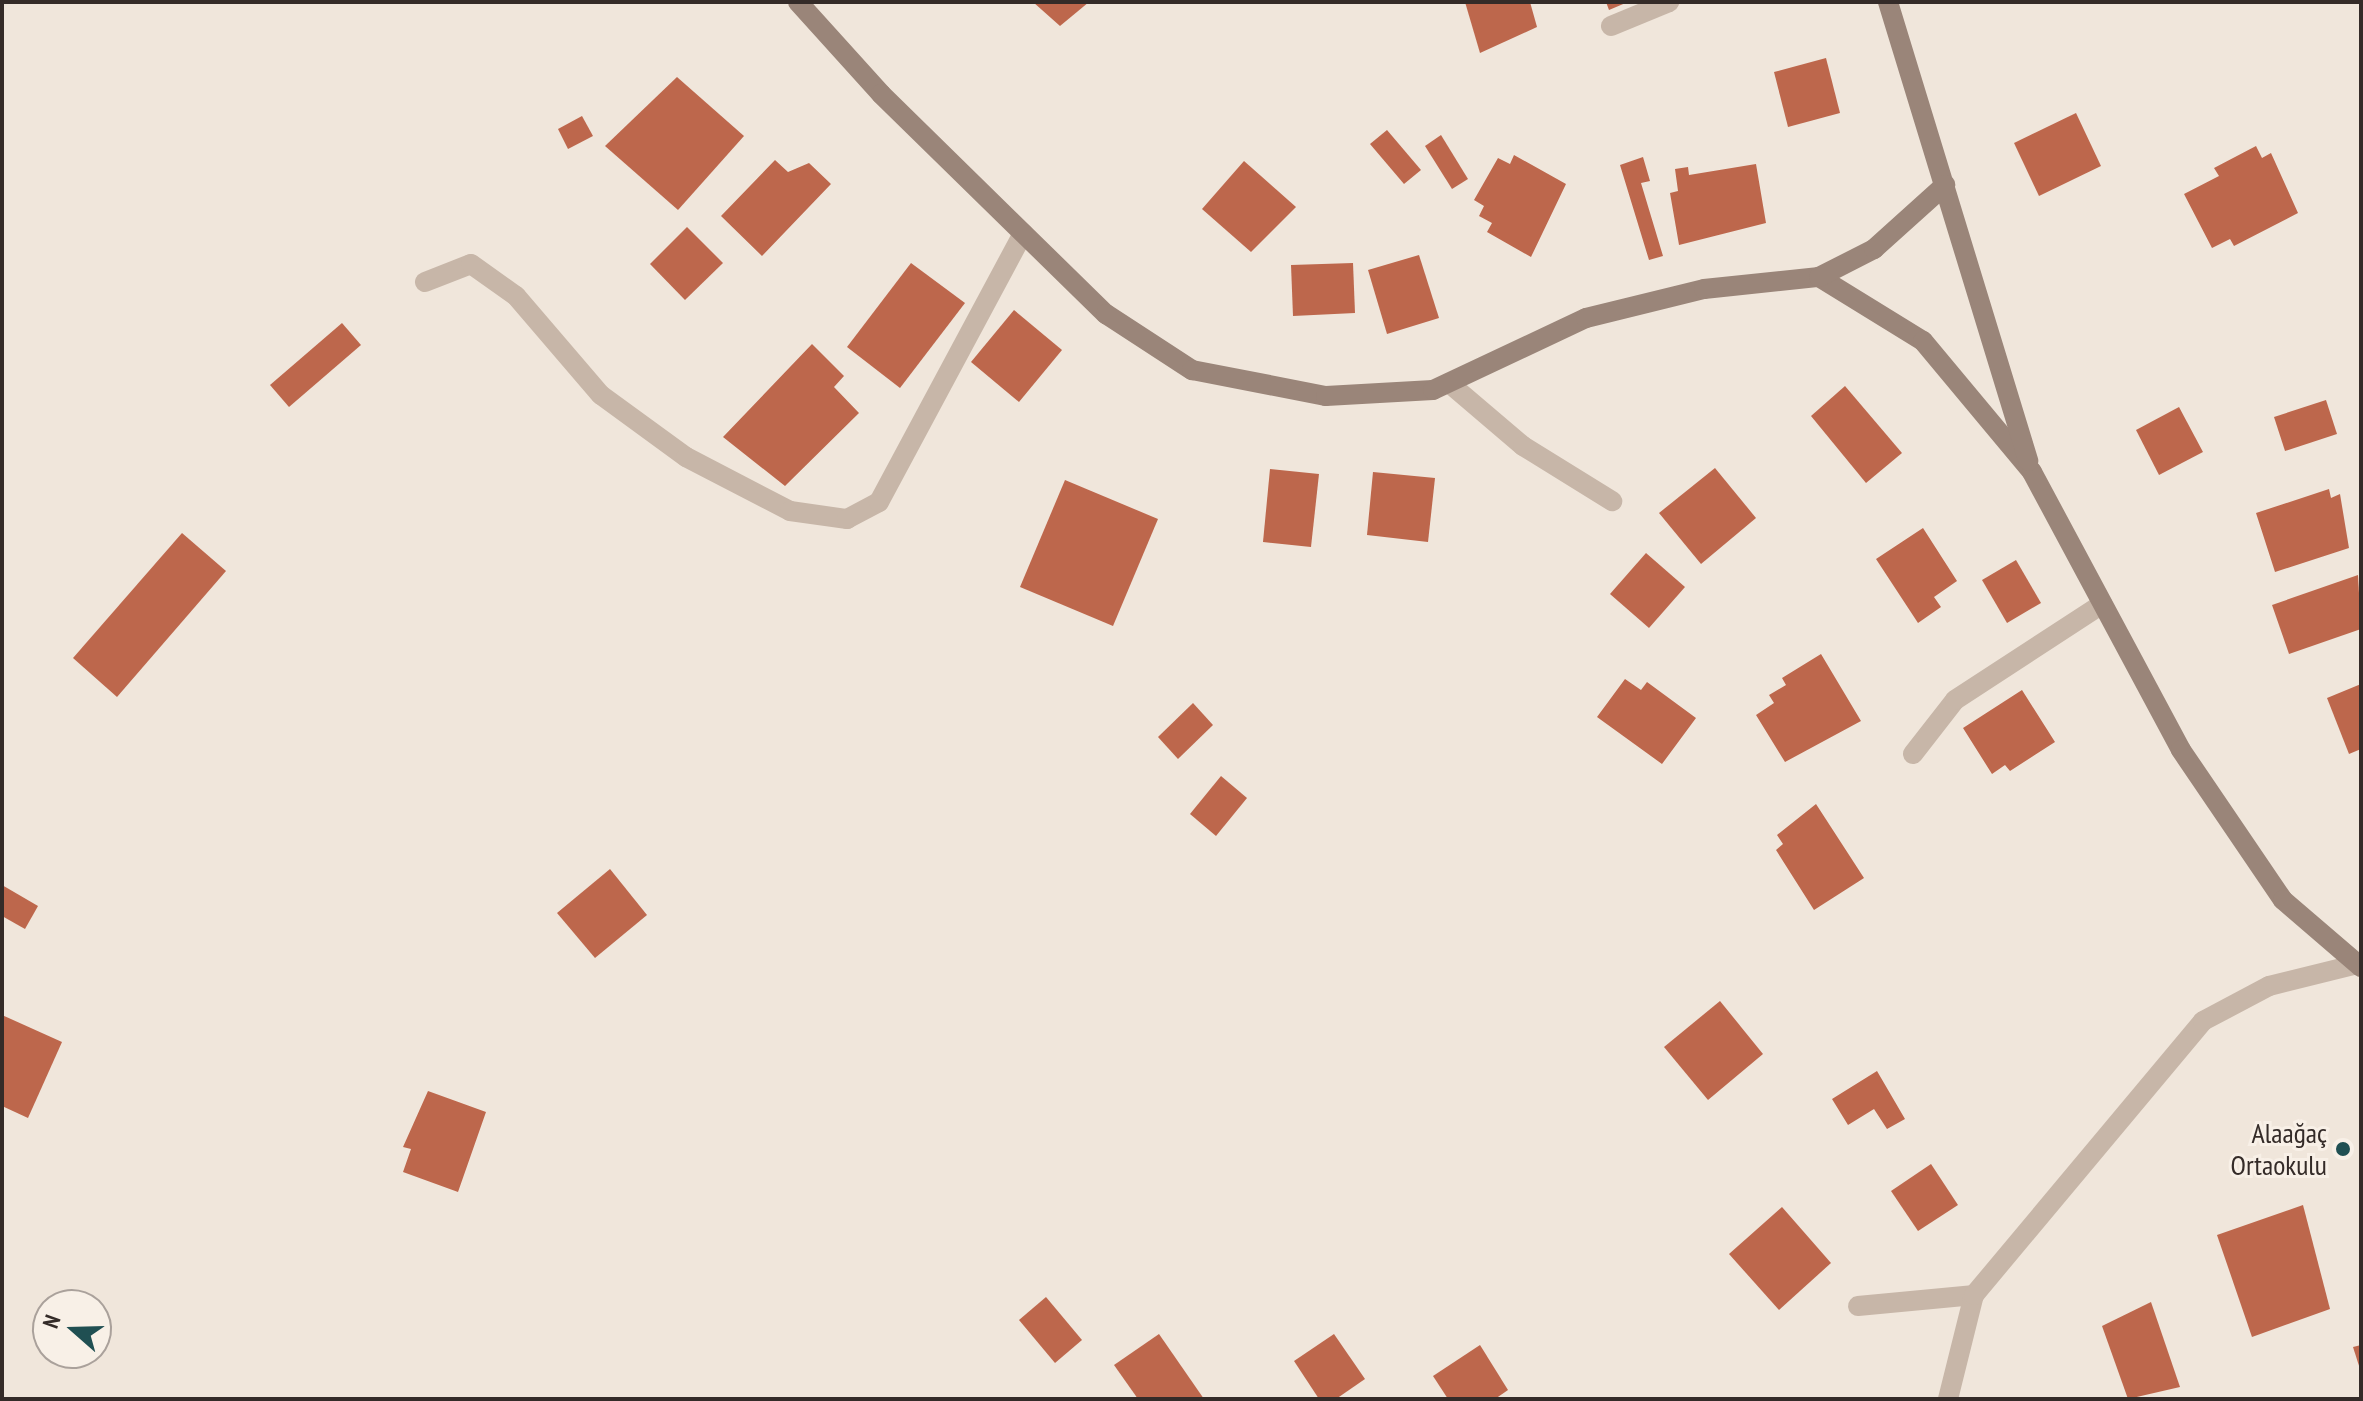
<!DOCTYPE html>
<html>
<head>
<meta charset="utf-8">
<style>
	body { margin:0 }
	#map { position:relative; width:2363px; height:1401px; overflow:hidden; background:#f0e6db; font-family:"PT Sans Narrow",sans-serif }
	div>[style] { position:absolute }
	.building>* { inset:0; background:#bd674c }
	.street>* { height:20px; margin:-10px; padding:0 10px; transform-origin:10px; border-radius:10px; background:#c7b6a8 }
	.secondary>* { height:20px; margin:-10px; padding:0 10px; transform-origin:10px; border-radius:10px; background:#9a8579 }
	.dots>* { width:22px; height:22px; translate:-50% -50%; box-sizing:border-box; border:4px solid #f8f0e7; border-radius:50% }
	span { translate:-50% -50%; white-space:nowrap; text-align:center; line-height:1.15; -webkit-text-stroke:6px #f8f0e7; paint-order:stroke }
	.poi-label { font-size:28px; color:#342b28 }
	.right { translate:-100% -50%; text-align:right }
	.frame { position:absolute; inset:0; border:4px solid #342b28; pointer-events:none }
	.north { position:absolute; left:32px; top:1289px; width:80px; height:80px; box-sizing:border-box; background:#f8f0e7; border:2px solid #aaa19b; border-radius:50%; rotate:290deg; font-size:22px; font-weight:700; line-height:32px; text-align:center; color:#342b28 }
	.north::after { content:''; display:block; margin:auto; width:28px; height:36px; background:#204f52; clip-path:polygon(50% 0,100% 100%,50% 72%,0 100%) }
</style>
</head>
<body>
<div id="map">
	<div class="building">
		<i style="clip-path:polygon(1033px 2px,1089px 2px,1060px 26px)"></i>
		<i style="clip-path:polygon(1465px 2px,1530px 2px,1537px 27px,1480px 53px)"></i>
		<i style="clip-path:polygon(1606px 2px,1628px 2px,1609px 10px)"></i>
		<i style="clip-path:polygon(1826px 58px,1840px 113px,1788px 127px,1774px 72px)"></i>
		<i style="clip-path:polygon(677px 77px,744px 136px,678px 210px,605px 146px)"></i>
		<i style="clip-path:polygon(2076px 113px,2101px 166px,2039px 196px,2014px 143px)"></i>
		<i style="clip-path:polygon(582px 116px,593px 136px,568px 149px,558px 129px)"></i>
		<i style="clip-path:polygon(1387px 130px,1421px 170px,1404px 184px,1370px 144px)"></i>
		<i style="clip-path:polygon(1441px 135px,1468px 179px,1452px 189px,1425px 146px)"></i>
		<i style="clip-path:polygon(2256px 146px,2262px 158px,2271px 153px,2298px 213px,2234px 246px,2230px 239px,2212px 248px,2184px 194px,2219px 176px,2214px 168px)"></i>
		<i style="clip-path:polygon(1514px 155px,1566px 184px,1531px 257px,1487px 232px,1492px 223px,1479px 216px,1484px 206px,1474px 200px,1498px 158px,1510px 164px)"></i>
		<i style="clip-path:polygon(1643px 157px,1650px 181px,1641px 183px,1663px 256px,1649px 260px,1620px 165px)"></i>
		<i style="clip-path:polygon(775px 160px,788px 172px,809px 163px,831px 184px,762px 256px,721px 216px)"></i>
		<i style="clip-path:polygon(1244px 161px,1296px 207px,1251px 252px,1202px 209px)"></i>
		<i style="clip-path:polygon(1756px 164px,1766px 223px,1679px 245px,1670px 193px,1678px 191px,1675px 169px,1688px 167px,1689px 175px)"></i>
		<i style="clip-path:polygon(687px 227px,723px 263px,685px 300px,650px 264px)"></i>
		<i style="clip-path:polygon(1419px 255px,1439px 318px,1387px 334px,1368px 270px)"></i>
		<i style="clip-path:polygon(911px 263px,965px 303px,900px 388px,847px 347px)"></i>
		<i style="clip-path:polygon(1353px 263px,1355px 313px,1293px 316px,1291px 265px)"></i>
		<i style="clip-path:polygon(1014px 310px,1062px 350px,1019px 402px,971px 362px)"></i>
		<i style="clip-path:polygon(342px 323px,361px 345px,289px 407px,270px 385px)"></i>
		<i style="clip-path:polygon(812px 344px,844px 376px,834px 387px,859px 413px,785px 486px,723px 437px)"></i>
		<i style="clip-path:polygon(1845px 386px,1902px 453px,1866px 483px,1811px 416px)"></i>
		<i style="clip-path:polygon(2326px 400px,2337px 434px,2285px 451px,2274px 417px)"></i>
		<i style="clip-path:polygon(2179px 407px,2203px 452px,2159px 475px,2136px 430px)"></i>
		<i style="clip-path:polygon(1715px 468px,1756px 518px,1701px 564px,1659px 513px)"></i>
		<i style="clip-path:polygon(1270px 469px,1319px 474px,1311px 547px,1263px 542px)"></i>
		<i style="clip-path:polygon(1373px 472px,1435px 478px,1428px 542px,1367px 535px)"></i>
		<i style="clip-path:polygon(1065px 480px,1158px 519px,1113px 626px,1020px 587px)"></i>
		<i style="clip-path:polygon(2329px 489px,2331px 498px,2340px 494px,2349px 548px,2275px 572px,2256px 513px)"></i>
		<i style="clip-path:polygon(1923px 528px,1957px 581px,1934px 597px,1941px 607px,1918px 623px,1876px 559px)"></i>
		<i style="clip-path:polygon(182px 533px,226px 571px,117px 697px,73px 658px)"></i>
		<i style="clip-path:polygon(1646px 553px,1685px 587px,1649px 628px,1610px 594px)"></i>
		<i style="clip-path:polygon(2016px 560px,2041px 603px,2007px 623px,1982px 580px)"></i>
		<i style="clip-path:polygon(2358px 575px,2361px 629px,2289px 654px,2272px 605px)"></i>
		<i style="clip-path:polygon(1821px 654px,1861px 721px,1785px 762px,1756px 715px,1774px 703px,1769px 695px,1786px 685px,1782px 678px)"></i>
		<i style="clip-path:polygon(1625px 679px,1641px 690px,1647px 682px,1696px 718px,1662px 764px,1597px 717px)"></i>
		<i style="clip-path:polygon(2361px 684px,2361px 749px,2349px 754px,2327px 698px)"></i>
		<i style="clip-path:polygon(2022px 690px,2055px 742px,2010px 771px,2005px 765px,1992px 774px,1963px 728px)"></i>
		<i style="clip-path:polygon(1193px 703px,1213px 725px,1178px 759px,1158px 737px)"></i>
		<i style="clip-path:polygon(1221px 776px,1247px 798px,1216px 836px,1190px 814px)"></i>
		<i style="clip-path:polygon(1816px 804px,1864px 878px,1814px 910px,1776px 850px,1783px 844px,1777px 835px)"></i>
		<i style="clip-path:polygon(610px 869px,647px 915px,595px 958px,557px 913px)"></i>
		<i style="clip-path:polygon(2px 885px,38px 906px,25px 929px,2px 916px)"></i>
		<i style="clip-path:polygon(1720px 1001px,1763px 1054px,1708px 1100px,1664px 1047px)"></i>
		<i style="clip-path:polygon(2px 1015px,62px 1042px,28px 1118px,2px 1106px)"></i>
		<i style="clip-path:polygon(1877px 1071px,1905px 1119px,1887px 1129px,1874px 1109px,1848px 1125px,1832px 1099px)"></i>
		<i style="clip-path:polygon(428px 1091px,486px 1112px,458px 1192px,403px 1172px,411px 1149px,403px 1147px)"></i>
		<i style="clip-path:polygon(1931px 1164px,1958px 1205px,1918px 1231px,1891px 1191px)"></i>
		<i style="clip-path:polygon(2303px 1205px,2330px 1309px,2252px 1337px,2217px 1235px)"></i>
		<i style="clip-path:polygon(1782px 1207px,1831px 1263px,1779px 1310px,1729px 1254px)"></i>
		<i style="clip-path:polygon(1046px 1297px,1082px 1340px,1055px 1363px,1019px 1320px)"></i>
		<i style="clip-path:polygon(2151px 1302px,2180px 1387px,2128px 1399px,2102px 1326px)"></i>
		<i style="clip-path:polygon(1159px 1334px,1204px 1399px,1138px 1399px,1114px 1365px)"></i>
		<i style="clip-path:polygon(1334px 1334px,1365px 1379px,1336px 1399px,1319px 1399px,1294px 1361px)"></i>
		<i style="clip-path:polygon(1480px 1345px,1508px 1390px,1495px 1399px,1448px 1399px,1433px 1376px)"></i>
		<i style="clip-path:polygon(2361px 1345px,2361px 1369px,2360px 1369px,2353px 1347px)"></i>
	</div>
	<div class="street">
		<i style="left:1611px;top:26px;width:63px;rotate:-22.5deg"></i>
		<i style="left:425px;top:282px;width:49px;rotate:-21.4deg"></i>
		<i style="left:471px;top:264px;width:55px;rotate:35.4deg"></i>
		<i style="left:516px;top:296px;width:130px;rotate:49.4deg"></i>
		<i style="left:601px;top:395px;width:105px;rotate:36.1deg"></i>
		<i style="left:686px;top:457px;width:117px;rotate:27.4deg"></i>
		<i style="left:790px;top:511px;width:58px;rotate:8deg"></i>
		<i style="left:847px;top:519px;width:36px;rotate:-28deg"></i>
		<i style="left:879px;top:502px;width:305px;rotate:-61.8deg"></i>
		<i style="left:1449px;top:383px;width:97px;rotate:40.4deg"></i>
		<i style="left:1523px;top:446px;width:105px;rotate:31.7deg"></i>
		<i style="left:1913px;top:754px;width:68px;rotate:-52.1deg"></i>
		<i style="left:1955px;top:700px;width:176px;rotate:-33.1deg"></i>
		<i style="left:1858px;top:1306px;width:117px;rotate:-5.4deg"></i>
		<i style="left:1948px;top:1399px;width:107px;rotate:-76deg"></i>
		<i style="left:1974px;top:1295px;width:357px;rotate:-50.1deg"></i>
		<i style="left:2203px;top:1021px;width:75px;rotate:-27.9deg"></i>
		<i style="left:2269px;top:986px;width:92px;rotate:-13.9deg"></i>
	</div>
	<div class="secondary">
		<i style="left:798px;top:2px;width:124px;rotate:47.9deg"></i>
		<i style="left:881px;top:94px;width:315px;rotate:44.4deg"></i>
		<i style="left:1106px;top:314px;width:103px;rotate:33.1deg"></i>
		<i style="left:1192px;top:370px;width:136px;rotate:11deg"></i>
		<i style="left:1326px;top:396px;width:107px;rotate:-3.2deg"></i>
		<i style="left:1433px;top:390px;width:169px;rotate:-25.2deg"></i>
		<i style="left:1586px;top:318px;width:122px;rotate:-13.8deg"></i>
		<i style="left:1704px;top:289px;width:116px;rotate:-6deg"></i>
		<i style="left:1819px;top:277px;width:122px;rotate:31.6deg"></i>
		<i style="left:1923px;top:341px;width:170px;rotate:50.2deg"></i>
		<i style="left:2032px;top:472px;width:315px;rotate:61.8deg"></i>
		<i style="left:2181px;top:750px;width:181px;rotate:55.8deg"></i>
		<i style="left:2283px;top:900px;width:103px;rotate:40.7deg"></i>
		<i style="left:1888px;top:2px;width:480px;rotate:73deg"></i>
		<i style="left:1819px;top:277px;width:62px;rotate:-27deg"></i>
		<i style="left:1874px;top:249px;width:96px;rotate:-42deg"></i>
	</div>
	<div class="dots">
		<i style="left:2343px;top:1149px;background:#204f52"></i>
	</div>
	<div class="poi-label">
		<span class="right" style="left:2327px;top:1149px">Alaağaç<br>Ortaokulu</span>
	</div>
	<div class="frame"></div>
	<div class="north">N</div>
</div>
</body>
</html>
